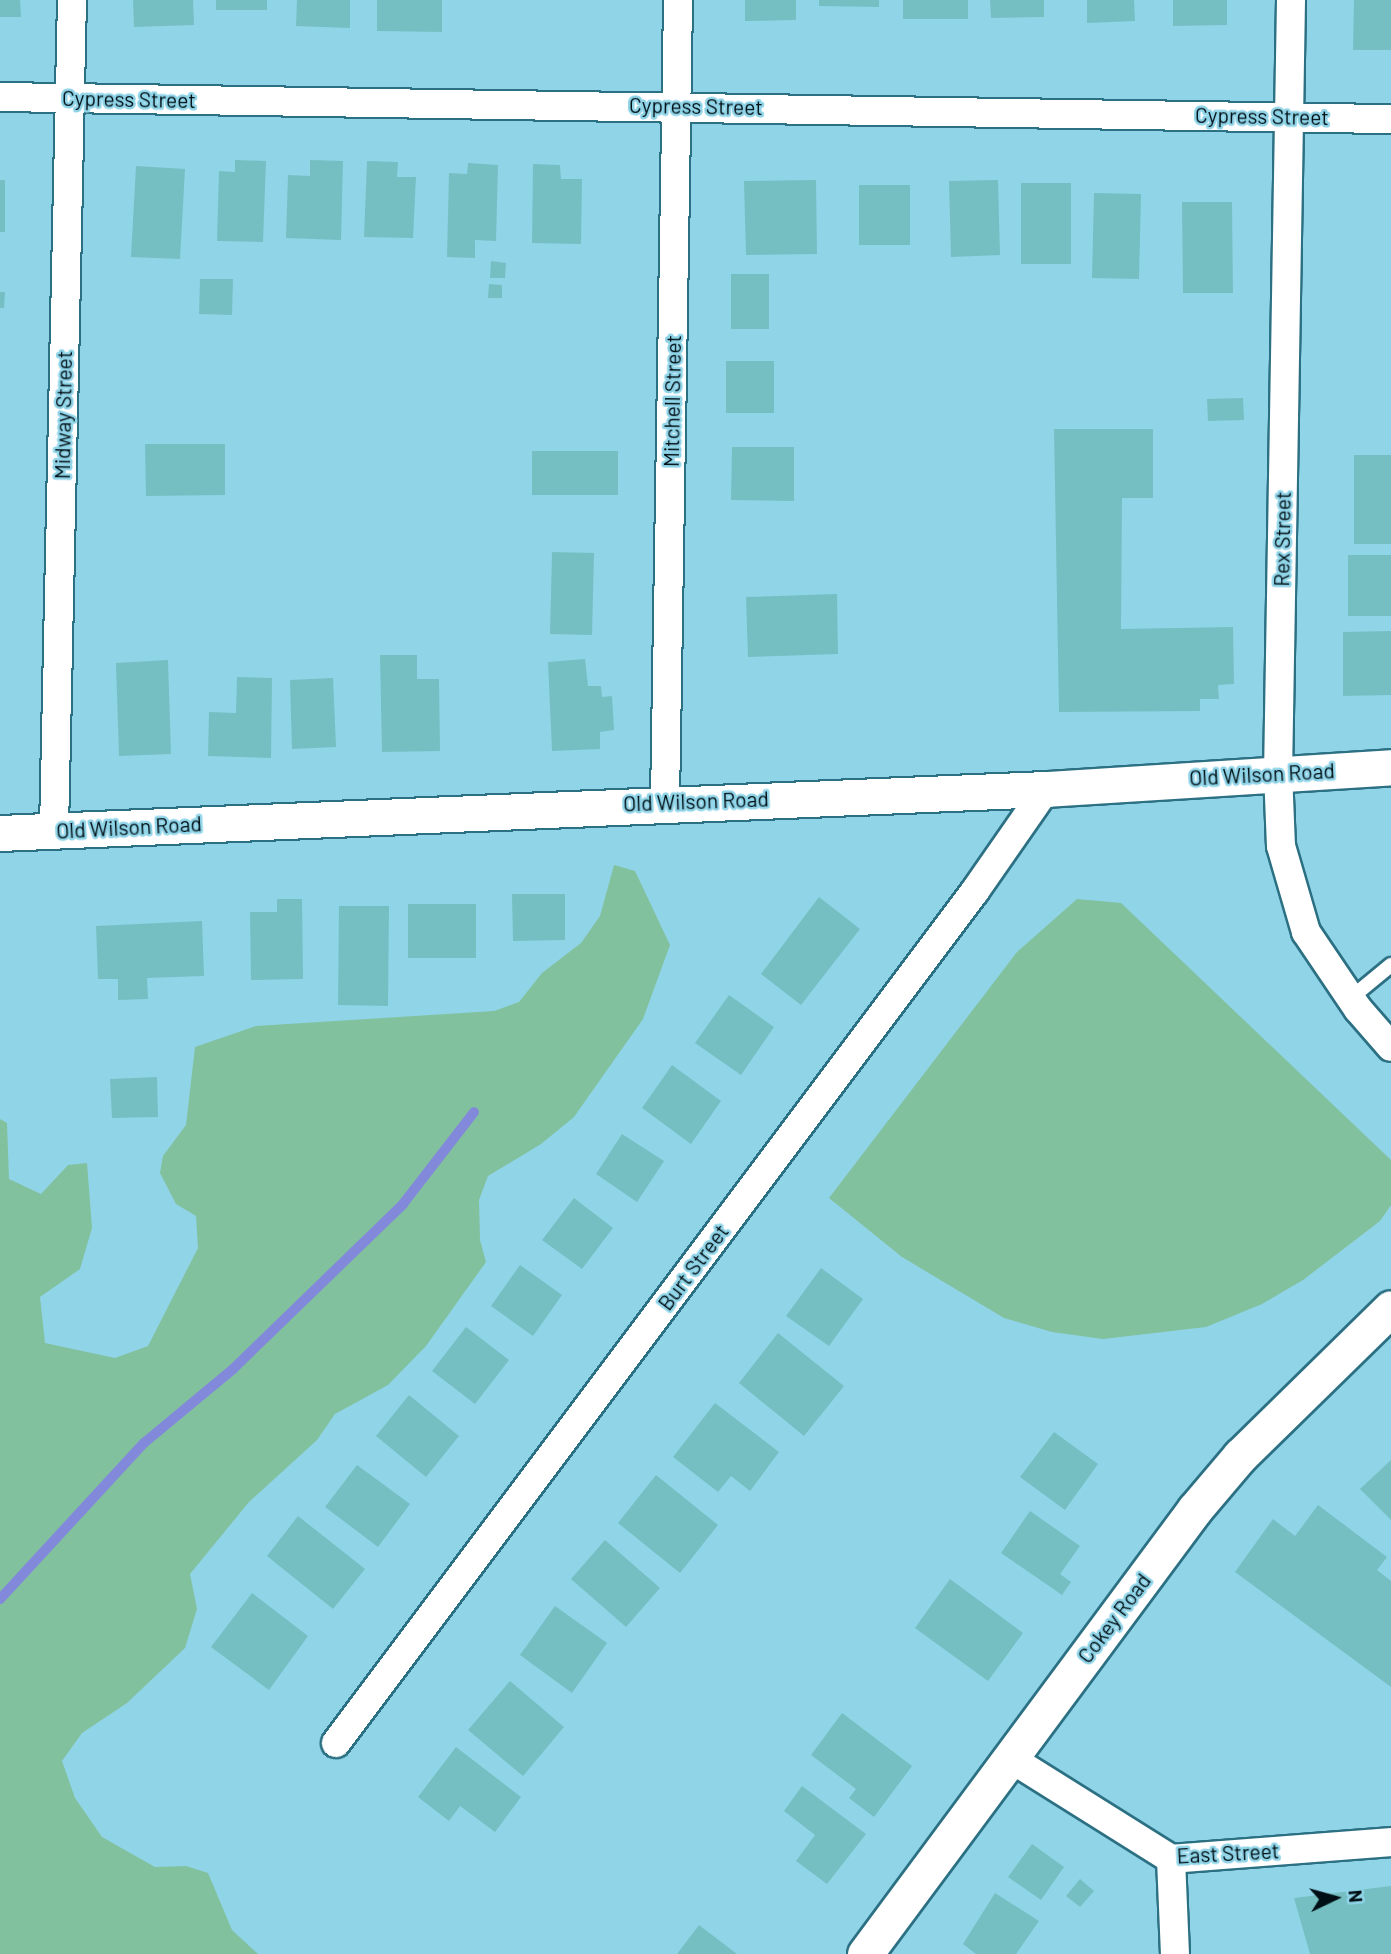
<!DOCTYPE html>
<html>
<head>
<meta charset="utf-8">
<style>
	body { margin:0 }
	#map { position:relative; width:1391px; height:1954px; overflow:hidden; background:#90d4e8; font-family:Barlow,sans-serif }
	div>[style] { position:absolute }
	.green>* { inset:0; background:#82c19d }
	.stream>* { height:10px; margin:-5px; padding:0 5px; transform-origin:5px; border-radius:5px; background:#8289db }
	.building>* { inset:0; background:#75bfc2 }
	.roads { filter:drop-shadow(2px 0 #2c7083) drop-shadow(-2px 0 #2c7083) drop-shadow(0 2px #2c7083) drop-shadow(0 -2px #2c7083) }
	.service>* { height:14px; margin:-7px; padding:0 7px; transform-origin:7px; border-radius:7px; background:#fff }
	.minor>* { height:28px; margin:-14px; padding:0 14px; transform-origin:14px; border-radius:14px; background:#fff }
	.tertiary>* { height:35px; margin:-17.5px; padding:0 17.5px; transform-origin:17.5px; border-radius:17.5px; background:#fff }
	span { translate:-50% -50%; white-space:nowrap; text-align:center; line-height:1.15; -webkit-text-stroke:5px #90d4e8; paint-order:stroke }
	.street-label { font-size:21px; color:#000f15 }
	.north { position:absolute; left:1300px; top:1863px; width:70px; height:70px; -webkit-text-stroke:5px #90d4e8; paint-order:stroke; rotate:85deg; font-size:19px; font-weight:700; line-height:28px; text-align:center; color:#000f15 }
	.north::after { content:''; display:block; margin:auto; width:24px; height:32px; background:#000f15; clip-path:polygon(50% 0,100% 100%,50% 72%,0 100%) }
</style>
</head>
<body>
<div id="map">
	<div class="green">
		<i style="clip-path:polygon(614px 865px,635px 871px,670px 945px,643px 1019px,574px 1117px,541px 1144px,488px 1176px,479px 1200px,480px 1240px,486px 1262px,426px 1346px,388px 1385px,335px 1414px,317px 1440px,249px 1502px,190px 1574px,197px 1609px,185px 1648px,127px 1703px,82px 1733px,62px 1761px,75px 1798px,102px 1837px,155px 1867px,186px 1866px,208px 1873px,232px 1930px,258px 1954px,0 1954px,0 1119px,7px 1123px,9px 1179px,41px 1194px,68px 1165px,87px 1163px,92px 1228px,80px 1269px,40px 1297px,45px 1343px,115px 1358px,148px 1346px,198px 1248px,196px 1216px,176px 1204px,160px 1173px,163px 1156px,186px 1125px,195px 1047px,256px 1026px,494px 1011px,519px 1002px,542px 973px,581px 943px,600px 916px)"></i>
		<i style="clip-path:polygon(1077px 899px,1121px 903px,1391px 1160px,1391px 1205px,1380px 1221px,1303px 1280px,1262px 1304px,1206px 1327px,1103px 1339px,1052px 1332px,1004px 1318px,902px 1257px,829px 1198px,1017px 952px)"></i>
	</div>
	<div class="stream">
		<i style="left:0;top:1599px;width:212px;rotate:-47.3deg"></i>
		<i style="left:144px;top:1443px;width:116px;rotate:-39.7deg"></i>
		<i style="left:233px;top:1369px;width:237px;rotate:-44.1deg"></i>
		<i style="left:403px;top:1204px;width:116px;rotate:-52.3deg"></i>
	</div>
	<div class="building">
		<i style="clip-path:polygon(0 0,20px 0,21px 17px,0 17px)"></i>
		<i style="clip-path:polygon(133px 0,193px 0,194px 25px,134px 27px)"></i>
		<i style="clip-path:polygon(216px 0,267px 0,267px 10px,216px 10px)"></i>
		<i style="clip-path:polygon(297px 0,350px 0,350px 28px,296px 26px)"></i>
		<i style="clip-path:polygon(377px 0,442px 0,442px 32px,377px 31px)"></i>
		<i style="clip-path:polygon(745px 0,796px 0,796px 20px,745px 21px)"></i>
		<i style="clip-path:polygon(819px 0,879px 0,879px 7px,819px 6px)"></i>
		<i style="clip-path:polygon(903px 0,968px 0,968px 19px,903px 19px)"></i>
		<i style="clip-path:polygon(990px 0,1044px 0,1044px 17px,991px 18px)"></i>
		<i style="clip-path:polygon(1087px 0,1134px 0,1135px 21px,1087px 23px)"></i>
		<i style="clip-path:polygon(1173px 0,1227px 0,1227px 25px,1173px 26px)"></i>
		<i style="clip-path:polygon(1354px 0,1391px 0,1391px 50px,1353px 50px)"></i>
		<i style="clip-path:polygon(235px 160px,266px 161px,263px 242px,217px 241px,219px 171px,235px 172px)"></i>
		<i style="clip-path:polygon(310px 160px,343px 161px,341px 240px,286px 238px,288px 175px,310px 176px)"></i>
		<i style="clip-path:polygon(367px 161px,398px 162px,397px 177px,416px 177px,413px 238px,364px 237px)"></i>
		<i style="clip-path:polygon(468px 163px,498px 165px,496px 241px,475px 240px,475px 258px,447px 257px,449px 173px,467px 174px)"></i>
		<i style="clip-path:polygon(533px 164px,560px 165px,561px 179px,582px 179px,581px 244px,532px 243px)"></i>
		<i style="clip-path:polygon(136px 166px,185px 169px,180px 259px,131px 257px)"></i>
		<i style="clip-path:polygon(0 180px,5px 180px,5px 232px,0 232px)"></i>
		<i style="clip-path:polygon(816px 180px,817px 254px,746px 255px,744px 181px)"></i>
		<i style="clip-path:polygon(998px 180px,1000px 255px,951px 257px,949px 181px)"></i>
		<i style="clip-path:polygon(1021px 183px,1071px 183px,1071px 264px,1021px 264px)"></i>
		<i style="clip-path:polygon(859px 185px,910px 185px,910px 245px,859px 245px)"></i>
		<i style="clip-path:polygon(1094px 193px,1141px 194px,1139px 279px,1092px 278px)"></i>
		<i style="clip-path:polygon(1182px 202px,1232px 202px,1233px 293px,1183px 293px)"></i>
		<i style="clip-path:polygon(491px 261px,506px 263px,505px 278px,490px 278px)"></i>
		<i style="clip-path:polygon(731px 274px,769px 274px,769px 329px,731px 329px)"></i>
		<i style="clip-path:polygon(200px 279px,233px 279px,232px 315px,199px 314px)"></i>
		<i style="clip-path:polygon(489px 284px,502px 285px,502px 298px,488px 298px)"></i>
		<i style="clip-path:polygon(0 292px,5px 292px,4px 308px,0 308px)"></i>
		<i style="clip-path:polygon(726px 361px,774px 361px,774px 413px,726px 413px)"></i>
		<i style="clip-path:polygon(1243px 398px,1244px 420px,1208px 421px,1207px 399px)"></i>
		<i style="clip-path:polygon(1054px 429px,1153px 429px,1153px 498px,1122px 498px,1121px 629px,1233px 627px,1234px 684px,1218px 685px,1219px 699px,1200px 699px,1200px 711px,1059px 712px)"></i>
		<i style="clip-path:polygon(145px 444px,225px 444px,225px 495px,146px 496px)"></i>
		<i style="clip-path:polygon(732px 447px,794px 447px,794px 501px,731px 500px)"></i>
		<i style="clip-path:polygon(532px 451px,618px 451px,618px 495px,532px 495px)"></i>
		<i style="clip-path:polygon(1354px 455px,1391px 455px,1391px 544px,1354px 544px)"></i>
		<i style="clip-path:polygon(552px 552px,594px 553px,592px 635px,550px 634px)"></i>
		<i style="clip-path:polygon(1348px 555px,1391px 555px,1391px 616px,1348px 616px)"></i>
		<i style="clip-path:polygon(837px 594px,838px 654px,748px 657px,746px 597px)"></i>
		<i style="clip-path:polygon(1391px 631px,1391px 695px,1343px 696px,1343px 632px)"></i>
		<i style="clip-path:polygon(380px 655px,417px 655px,417px 679px,439px 679px,440px 751px,382px 752px)"></i>
		<i style="clip-path:polygon(585px 659px,588px 686px,601px 686px,602px 697px,612px 696px,614px 730px,600px 732px,600px 749px,552px 751px,548px 662px)"></i>
		<i style="clip-path:polygon(168px 660px,171px 754px,119px 756px,116px 663px)"></i>
		<i style="clip-path:polygon(237px 677px,272px 678px,271px 758px,208px 756px,209px 712px,236px 713px)"></i>
		<i style="clip-path:polygon(333px 678px,336px 747px,292px 749px,290px 680px)"></i>
		<i style="clip-path:polygon(512px 894px,565px 894px,565px 940px,513px 941px)"></i>
		<i style="clip-path:polygon(819px 897px,860px 929px,801px 1005px,761px 974px)"></i>
		<i style="clip-path:polygon(277px 899px,302px 899px,303px 979px,251px 980px,250px 912px,277px 912px)"></i>
		<i style="clip-path:polygon(408px 904px,476px 904px,476px 958px,408px 958px)"></i>
		<i style="clip-path:polygon(339px 906px,389px 906px,388px 1006px,338px 1005px)"></i>
		<i style="clip-path:polygon(202px 921px,204px 976px,147px 978px,148px 999px,118px 1000px,118px 979px,98px 979px,96px 926px)"></i>
		<i style="clip-path:polygon(729px 995px,774px 1027px,741px 1075px,695px 1043px)"></i>
		<i style="clip-path:polygon(672px 1065px,721px 1101px,691px 1144px,642px 1108px)"></i>
		<i style="clip-path:polygon(157px 1077px,158px 1117px,112px 1118px,110px 1079px)"></i>
		<i style="clip-path:polygon(622px 1134px,664px 1161px,637px 1202px,596px 1174px)"></i>
		<i style="clip-path:polygon(574px 1198px,613px 1228px,582px 1269px,542px 1240px)"></i>
		<i style="clip-path:polygon(520px 1265px,562px 1295px,533px 1336px,491px 1306px)"></i>
		<i style="clip-path:polygon(821px 1268px,863px 1299px,829px 1346px,786px 1316px)"></i>
		<i style="clip-path:polygon(466px 1327px,509px 1360px,475px 1404px,432px 1371px)"></i>
		<i style="clip-path:polygon(778px 1333px,844px 1386px,804px 1436px,739px 1383px)"></i>
		<i style="clip-path:polygon(409px 1395px,459px 1436px,426px 1477px,376px 1436px)"></i>
		<i style="clip-path:polygon(715px 1403px,779px 1452px,750px 1491px,731px 1476px,718px 1492px,673px 1457px)"></i>
		<i style="clip-path:polygon(1054px 1432px,1098px 1464px,1065px 1510px,1020px 1477px)"></i>
		<i style="clip-path:polygon(1391px 1460px,1391px 1520px,1360px 1489px)"></i>
		<i style="clip-path:polygon(357px 1465px,410px 1504px,378px 1547px,325px 1507px)"></i>
		<i style="clip-path:polygon(656px 1475px,718px 1525px,680px 1573px,618px 1523px)"></i>
		<i style="clip-path:polygon(1318px 1505px,1387px 1557px,1377px 1570px,1391px 1581px,1391px 1687px,1235px 1572px,1273px 1519px,1295px 1536px)"></i>
		<i style="clip-path:polygon(1030px 1511px,1080px 1546px,1060px 1574px,1071px 1582px,1062px 1595px,1001px 1553px)"></i>
		<i style="clip-path:polygon(298px 1516px,365px 1569px,333px 1609px,267px 1556px)"></i>
		<i style="clip-path:polygon(605px 1540px,660px 1588px,626px 1627px,571px 1579px)"></i>
		<i style="clip-path:polygon(950px 1579px,1023px 1633px,988px 1681px,915px 1628px)"></i>
		<i style="clip-path:polygon(252px 1593px,308px 1636px,269px 1690px,211px 1647px)"></i>
		<i style="clip-path:polygon(555px 1606px,607px 1643px,572px 1693px,520px 1655px)"></i>
		<i style="clip-path:polygon(510px 1681px,564px 1727px,523px 1776px,468px 1730px)"></i>
		<i style="clip-path:polygon(842px 1713px,912px 1766px,874px 1817px,849px 1798px,856px 1789px,811px 1755px)"></i>
		<i style="clip-path:polygon(456px 1747px,521px 1797px,495px 1832px,460px 1806px,449px 1821px,418px 1797px)"></i>
		<i style="clip-path:polygon(802px 1786px,866px 1834px,827px 1884px,796px 1861px,815px 1835px,784px 1811px)"></i>
		<i style="clip-path:polygon(1032px 1844px,1064px 1867px,1041px 1900px,1008px 1877px)"></i>
		<i style="clip-path:polygon(1080px 1879px,1094px 1891px,1080px 1907px,1066px 1896px)"></i>
		<i style="clip-path:polygon(1391px 1886px,1391px 1954px,1310px 1954px,1294px 1898px)"></i>
		<i style="clip-path:polygon(995px 1893px,1039px 1921px,1016px 1954px,976px 1954px,963px 1944px)"></i>
		<i style="clip-path:polygon(699px 1925px,737px 1954px,677px 1954px)"></i>
	</div>
	<div class="roads">
		<div class="service">
			<i style="left:1351px;top:998px;width:52px;rotate:-39.5deg"></i>
		</div>
		<div class="minor">
			<i style="left:1291px;top:0;width:772px;rotate:90.96deg"></i>
			<i style="left:1278px;top:772px;width:74px;rotate:87.7deg"></i>
			<i style="left:1281px;top:846px;width:90px;rotate:73.8deg"></i>
			<i style="left:1306px;top:932px;width:93px;rotate:56deg"></i>
			<i style="left:1358px;top:1009px;width:50px;rotate:49deg"></i>
			<i style="left:0;top:97px;width:1391px;rotate:0.91deg"></i>
			<i style="left:665px;top:802px;width:802px;rotate:-89.07deg"></i>
			<i style="left:54px;top:830px;width:830px;rotate:-88.76deg"></i>
			<i style="left:336px;top:1743px;width:1065px;rotate:-53.13deg"></i>
			<i style="left:975px;top:891px;width:124px;rotate:-55.2deg"></i>
			<i style="left:1010px;top:1758px;width:190px;rotate:32.1deg"></i>
			<i style="left:1171px;top:1859px;width:221px;rotate:-4.4deg"></i>
			<i style="left:1171px;top:1859px;width:95px;rotate:87.6deg"></i>
		</div>
		<div class="tertiary">
			<i style="left:0;top:833px;width:1047px;rotate:-2.41deg"></i>
			<i style="left:1046px;top:789px;width:346px;rotate:-3.6deg"></i>
			<i style="left:865px;top:1954px;width:554px;rotate:-53.44deg"></i>
			<i style="left:1195px;top:1509px;width:70px;rotate:-49.7deg"></i>
			<i style="left:1240px;top:1456px;width:211px;rotate:-44.4deg"></i>
		</div>
	</div>
	<div class="street-label">
		<span style="left:129px;top:99px;rotate:1deg">Cypress Street</span>
		<span style="left:696px;top:106px;rotate:1deg">Cypress Street</span>
		<span style="left:1262px;top:116px;rotate:1deg">Cypress Street</span>
		<span style="left:672px;top:401px;rotate:-89deg">Mitchell Street</span>
		<span style="left:63px;top:415px;rotate:-89deg">Midway Street</span>
		<span style="left:1282px;top:539px;rotate:-89deg">Rex Street</span>
		<span style="left:1262px;top:774px;rotate:-3deg">Old Wilson Road</span>
		<span style="left:696px;top:801px;rotate:-2deg">Old Wilson Road</span>
		<span style="left:129px;top:827px;rotate:-3deg">Old Wilson Road</span>
		<span style="left:693px;top:1267px;rotate:-53deg">Burt Street</span>
		<span style="left:1114px;top:1618px;rotate:-53deg">Cokey Road</span>
		<span style="left:1228px;top:1853px;rotate:-3deg">East Street</span>
	</div>
	<div class="north">N</div>
</div>
</body>
</html>
